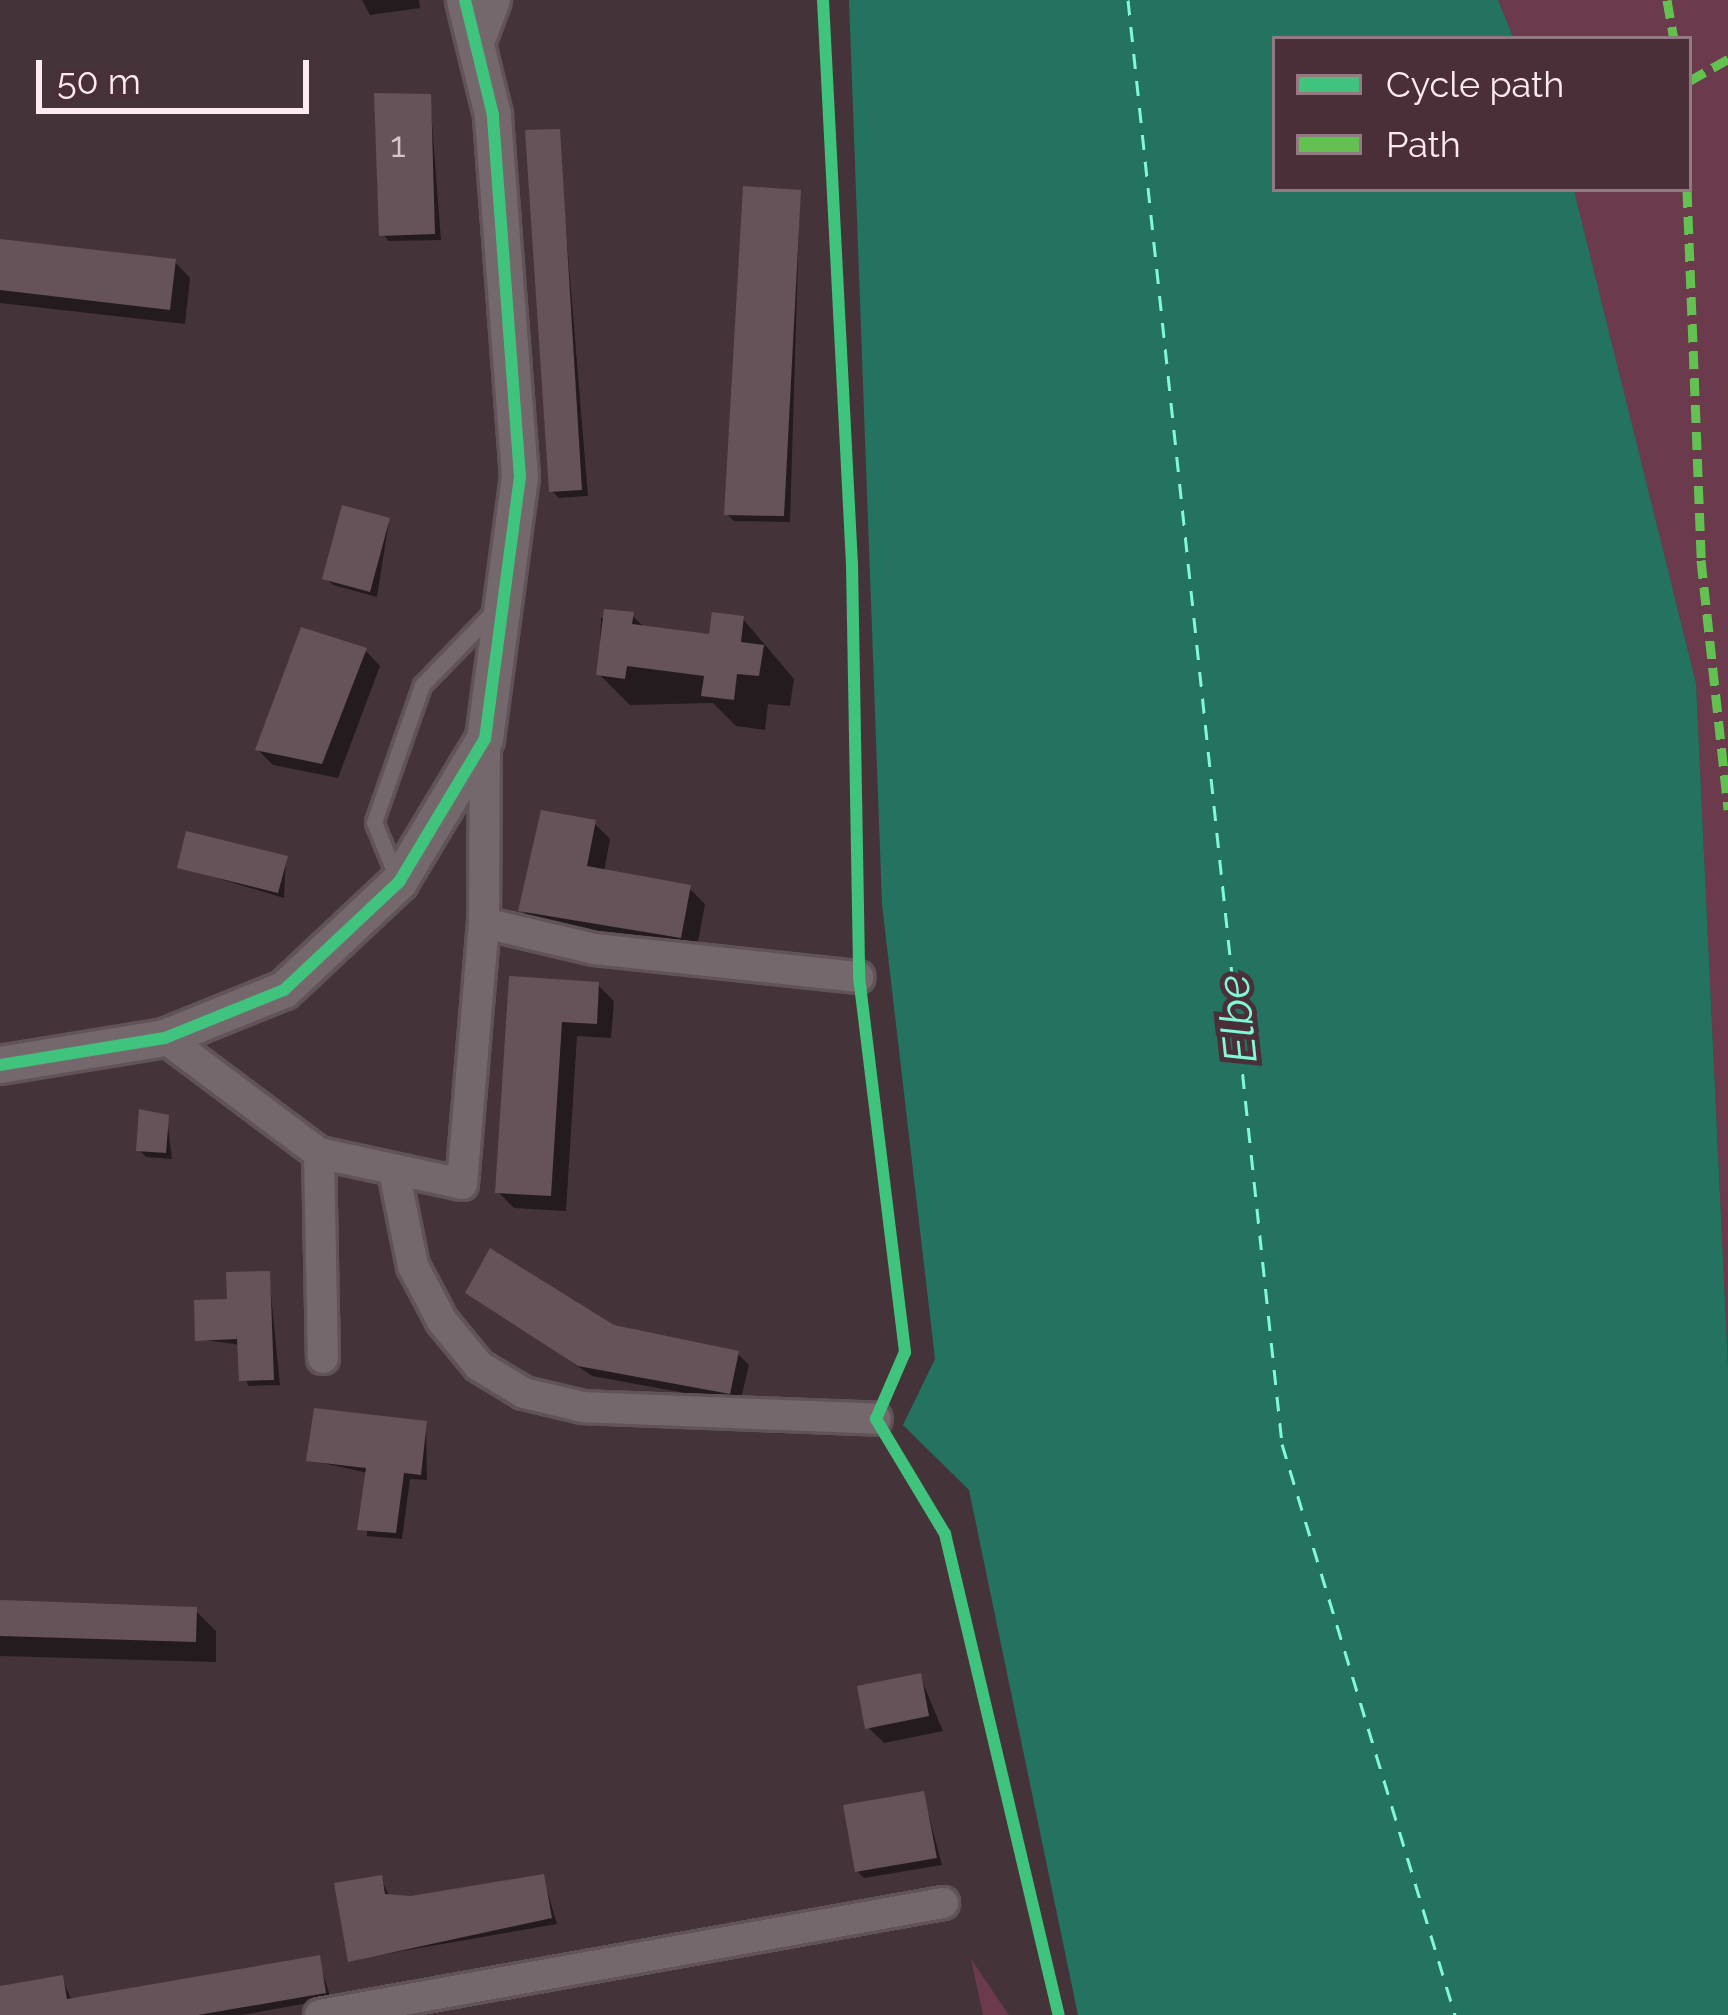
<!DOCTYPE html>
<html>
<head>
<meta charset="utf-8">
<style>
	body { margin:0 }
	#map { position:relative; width:1728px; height:2015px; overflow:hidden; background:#44343a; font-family:Raleway,sans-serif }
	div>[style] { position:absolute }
	.green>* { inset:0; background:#6b3a4d }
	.water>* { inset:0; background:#237360 }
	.shadow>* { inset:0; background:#0007 }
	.ferry>* { height:3px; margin-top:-1.5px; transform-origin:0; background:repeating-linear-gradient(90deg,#81f8d7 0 15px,transparent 0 27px) }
	.building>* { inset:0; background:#665259 }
	.roads { filter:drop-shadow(3px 0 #615358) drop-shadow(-3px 0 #615358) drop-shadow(0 3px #615358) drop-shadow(0 -3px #615358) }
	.service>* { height:15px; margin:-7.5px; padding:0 7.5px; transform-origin:7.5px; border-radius:7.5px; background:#74686c }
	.minor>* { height:30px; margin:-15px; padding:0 15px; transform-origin:15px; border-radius:15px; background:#74686c }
	.tertiary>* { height:36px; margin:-18px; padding:0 18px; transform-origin:18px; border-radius:18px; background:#74686c }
	.quiet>* { height:9px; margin-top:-4.5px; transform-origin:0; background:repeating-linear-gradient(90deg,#63c152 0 18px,transparent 0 27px) }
	.cycleway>* { height:12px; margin:-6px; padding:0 6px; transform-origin:6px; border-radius:6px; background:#40c37c }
	span { translate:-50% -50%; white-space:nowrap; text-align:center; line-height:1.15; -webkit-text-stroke:10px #4a2e38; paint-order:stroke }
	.number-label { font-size:36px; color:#d8c5cb }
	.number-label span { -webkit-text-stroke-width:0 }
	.water-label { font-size:45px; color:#81f8d7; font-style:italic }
	.legend { position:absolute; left:1272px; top:36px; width:420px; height:156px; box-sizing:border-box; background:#4a2e38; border:3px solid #927a82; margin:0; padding:15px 21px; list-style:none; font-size:36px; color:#feebf1 }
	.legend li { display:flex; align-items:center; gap:24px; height:60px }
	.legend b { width:60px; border:3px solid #927a82 }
	.scale { position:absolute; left:36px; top:60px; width:273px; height:54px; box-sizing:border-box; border:6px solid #feebf1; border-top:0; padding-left:15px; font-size:36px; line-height:42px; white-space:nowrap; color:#feebf1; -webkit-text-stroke:9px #4a2e38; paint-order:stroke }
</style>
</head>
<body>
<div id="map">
	<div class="green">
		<i style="clip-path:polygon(1498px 0,1728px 0,1728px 1366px,1696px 683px,1573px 189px,1689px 189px,1689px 39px,1514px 39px)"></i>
		<i style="clip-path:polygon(971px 1959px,1009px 2015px,983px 2015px)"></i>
	</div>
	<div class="water">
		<i style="clip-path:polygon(849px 0,1498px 0,1514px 39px,1275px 39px,1275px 189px,1574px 191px,1696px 683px,1728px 1366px,1728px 2015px,1078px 2015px,969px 1490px,903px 1425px,935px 1359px,882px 904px)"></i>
	</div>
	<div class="shadow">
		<i style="clip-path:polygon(362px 0,419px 0,420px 8px,370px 15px)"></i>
		<i style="clip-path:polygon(430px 97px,441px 240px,389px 241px,382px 234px)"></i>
		<i style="clip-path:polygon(558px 132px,588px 496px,559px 498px,552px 491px)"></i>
		<i style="clip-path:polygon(800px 193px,790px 522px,734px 521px,727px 514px)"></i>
		<i style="clip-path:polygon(0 243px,175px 262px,190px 278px,185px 324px,0 303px)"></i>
		<i style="clip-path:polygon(389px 521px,377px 597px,333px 585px,326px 578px)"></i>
		<i style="clip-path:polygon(632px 615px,646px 629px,712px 638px,743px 619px,794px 679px,790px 706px,768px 704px,765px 730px,736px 726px,713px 703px,630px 705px,599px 674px,601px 618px)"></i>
		<i style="clip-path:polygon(365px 650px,380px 666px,338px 778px,273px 765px,258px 750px)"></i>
		<i style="clip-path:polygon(594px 823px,610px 839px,604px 872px,689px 888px,705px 904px,696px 952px,537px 926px,522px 910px)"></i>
		<i style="clip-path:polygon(286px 858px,284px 898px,180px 867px)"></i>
		<i style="clip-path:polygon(511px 979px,598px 985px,614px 1001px,611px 1038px,577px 1036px,566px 1211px,514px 1208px,498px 1192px)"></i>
		<i style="clip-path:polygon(167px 1118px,172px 1159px,146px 1157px,139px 1150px)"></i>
		<i style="clip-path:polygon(269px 1274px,280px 1385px,248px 1386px,240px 1345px,198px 1339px)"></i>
		<i style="clip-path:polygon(469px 1292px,738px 1354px,749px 1365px,740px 1403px,592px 1376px)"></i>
		<i style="clip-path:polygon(426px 1424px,427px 1480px,410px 1479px,402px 1539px,367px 1536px,368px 1473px,309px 1460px)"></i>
		<i style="clip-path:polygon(0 1603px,195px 1610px,216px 1631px,216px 1662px,0 1656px)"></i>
		<i style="clip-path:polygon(920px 1676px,943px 1731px,884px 1743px,868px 1727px)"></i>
		<i style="clip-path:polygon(923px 1794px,942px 1865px,864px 1878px,857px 1871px)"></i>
		<i style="clip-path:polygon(543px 1877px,557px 1924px,351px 1960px,381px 1879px,390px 1897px,411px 1899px)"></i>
		<i style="clip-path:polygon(318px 1958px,331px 1999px,242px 2015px,0 2015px,0 1989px,62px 1978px,72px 2001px)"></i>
	</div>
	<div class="ferry">
		<i style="left:1128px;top:0;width:1452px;rotate:83.91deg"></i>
		<i style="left:1282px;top:1444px;width:597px;rotate:73.14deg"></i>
	</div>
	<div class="building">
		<i style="clip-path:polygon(374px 93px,431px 94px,435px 234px,379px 236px)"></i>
		<i style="clip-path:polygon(560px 129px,582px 490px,549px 492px,525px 130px)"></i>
		<i style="clip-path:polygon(743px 186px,801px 190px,784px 516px,724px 515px)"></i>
		<i style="clip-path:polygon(0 239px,176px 259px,170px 310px,0 290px)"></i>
		<i style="clip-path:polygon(342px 505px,390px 518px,370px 592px,322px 579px)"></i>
		<i style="clip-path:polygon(604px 609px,634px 612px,632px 624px,709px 634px,712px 612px,744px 616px,741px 642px,764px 645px,759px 676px,737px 674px,734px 700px,701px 696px,704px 676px,627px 666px,625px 679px,596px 675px)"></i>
		<i style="clip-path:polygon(301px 627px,367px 648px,322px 764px,255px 750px)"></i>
		<i style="clip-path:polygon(541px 810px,596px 820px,587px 866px,691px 885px,681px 938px,518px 911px)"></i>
		<i style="clip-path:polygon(186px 831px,288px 856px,278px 893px,177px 868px)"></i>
		<i style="clip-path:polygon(509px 976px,599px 982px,597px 1024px,562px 1022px,551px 1196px,495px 1193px)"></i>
		<i style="clip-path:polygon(139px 1109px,169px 1115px,166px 1153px,136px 1151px)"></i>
		<i style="clip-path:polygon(490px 1248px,614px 1325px,739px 1351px,730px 1394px,578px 1366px,465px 1293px)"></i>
		<i style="clip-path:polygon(270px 1271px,274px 1380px,239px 1381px,237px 1339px,195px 1341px,194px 1300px,227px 1299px,226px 1272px)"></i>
		<i style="clip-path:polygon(314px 1408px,427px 1421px,421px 1475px,404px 1473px,396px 1533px,357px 1530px,366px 1468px,306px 1461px)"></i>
		<i style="clip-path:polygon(0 1600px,197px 1607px,196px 1642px,0 1636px)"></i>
		<i style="clip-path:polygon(921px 1673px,929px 1716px,865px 1729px,857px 1686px)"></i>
		<i style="clip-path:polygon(924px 1791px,937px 1858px,855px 1872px,843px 1805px)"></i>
		<i style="clip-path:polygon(544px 1874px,552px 1918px,348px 1962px,334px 1883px,382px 1875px,385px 1894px,411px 1896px)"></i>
		<i style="clip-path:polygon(320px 1955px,326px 1993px,198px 2015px,0 2015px,0 1986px,63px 1975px,67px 1999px)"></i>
	</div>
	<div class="roads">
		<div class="service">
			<i style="left:396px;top:876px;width:58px;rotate:-112.2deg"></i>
			<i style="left:374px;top:822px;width:145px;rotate:-70.7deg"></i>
			<i style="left:422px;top:685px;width:103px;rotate:-45.8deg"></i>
		</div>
		<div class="minor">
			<i style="left:479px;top:43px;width:46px;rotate:-69.6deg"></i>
			<i style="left:484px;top:923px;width:114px;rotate:13.2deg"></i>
			<i style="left:595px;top:949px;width:265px;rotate:6.1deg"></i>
			<i style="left:165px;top:1038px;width:192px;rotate:36.8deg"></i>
			<i style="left:319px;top:1153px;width:205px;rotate:88.9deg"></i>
			<i style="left:319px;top:1153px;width:146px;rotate:12.2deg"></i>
			<i style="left:462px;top:1184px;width:262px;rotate:-85.2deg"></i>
			<i style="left:484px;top:923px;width:184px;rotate:-89.7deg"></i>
			<i style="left:395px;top:1176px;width:92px;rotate:78.7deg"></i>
			<i style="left:413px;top:1266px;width:62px;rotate:62.2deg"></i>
			<i style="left:442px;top:1321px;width:58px;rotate:50.6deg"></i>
			<i style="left:479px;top:1366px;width:52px;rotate:31deg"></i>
			<i style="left:524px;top:1393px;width:61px;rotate:13.3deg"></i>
			<i style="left:583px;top:1407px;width:293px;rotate:2.3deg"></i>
			<i style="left:320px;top:2015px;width:633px;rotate:-10.19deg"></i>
		</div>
		<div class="tertiary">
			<i style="left:0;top:1065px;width:167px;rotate:-9.3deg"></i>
			<i style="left:165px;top:1038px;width:128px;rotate:-22deg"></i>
			<i style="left:284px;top:990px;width:158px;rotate:-43.2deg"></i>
			<i style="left:399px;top:882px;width:167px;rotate:-59deg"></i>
			<i style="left:485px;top:739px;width:264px;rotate:-82.4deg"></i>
			<i style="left:520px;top:477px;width:363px;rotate:-94.3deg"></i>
			<i style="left:493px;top:115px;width:118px;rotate:-103.7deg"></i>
		</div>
	</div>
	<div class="quiet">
		<i style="left:1667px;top:0;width:40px;rotate:80deg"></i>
		<i style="left:1689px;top:81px;width:45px;rotate:-29.4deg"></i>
		<i style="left:1687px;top:189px;width:371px;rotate:87.8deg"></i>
		<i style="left:1701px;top:560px;width:251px;rotate:83.8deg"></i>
	</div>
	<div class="cycleway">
		<i style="left:823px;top:0;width:565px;rotate:87.06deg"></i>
		<i style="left:852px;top:564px;width:413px;rotate:89deg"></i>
		<i style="left:859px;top:977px;width:378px;rotate:83deg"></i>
		<i style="left:905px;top:1352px;width:73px;rotate:113.4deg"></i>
		<i style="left:876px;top:1419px;width:134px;rotate:59deg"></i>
		<i style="left:945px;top:1534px;width:494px;rotate:76.7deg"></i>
		<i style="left:0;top:1065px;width:167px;rotate:-9.3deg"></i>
		<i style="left:165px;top:1038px;width:128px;rotate:-22deg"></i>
		<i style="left:284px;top:990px;width:158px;rotate:-43.2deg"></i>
		<i style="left:399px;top:882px;width:167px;rotate:-59deg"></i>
		<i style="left:485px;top:739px;width:264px;rotate:-82.4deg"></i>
		<i style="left:520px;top:477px;width:363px;rotate:-94.3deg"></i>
		<i style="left:493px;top:115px;width:118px;rotate:-103.7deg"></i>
	</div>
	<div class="number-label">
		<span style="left:398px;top:145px">1</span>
	</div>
	<div class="water-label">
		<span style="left:1237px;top:1019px;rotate:-96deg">Elbe</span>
	</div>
	<ul class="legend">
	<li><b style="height:15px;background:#40c37c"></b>Cycle path</li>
	<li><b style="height:15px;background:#63c152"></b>Path</li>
	</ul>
	<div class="scale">50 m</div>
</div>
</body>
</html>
